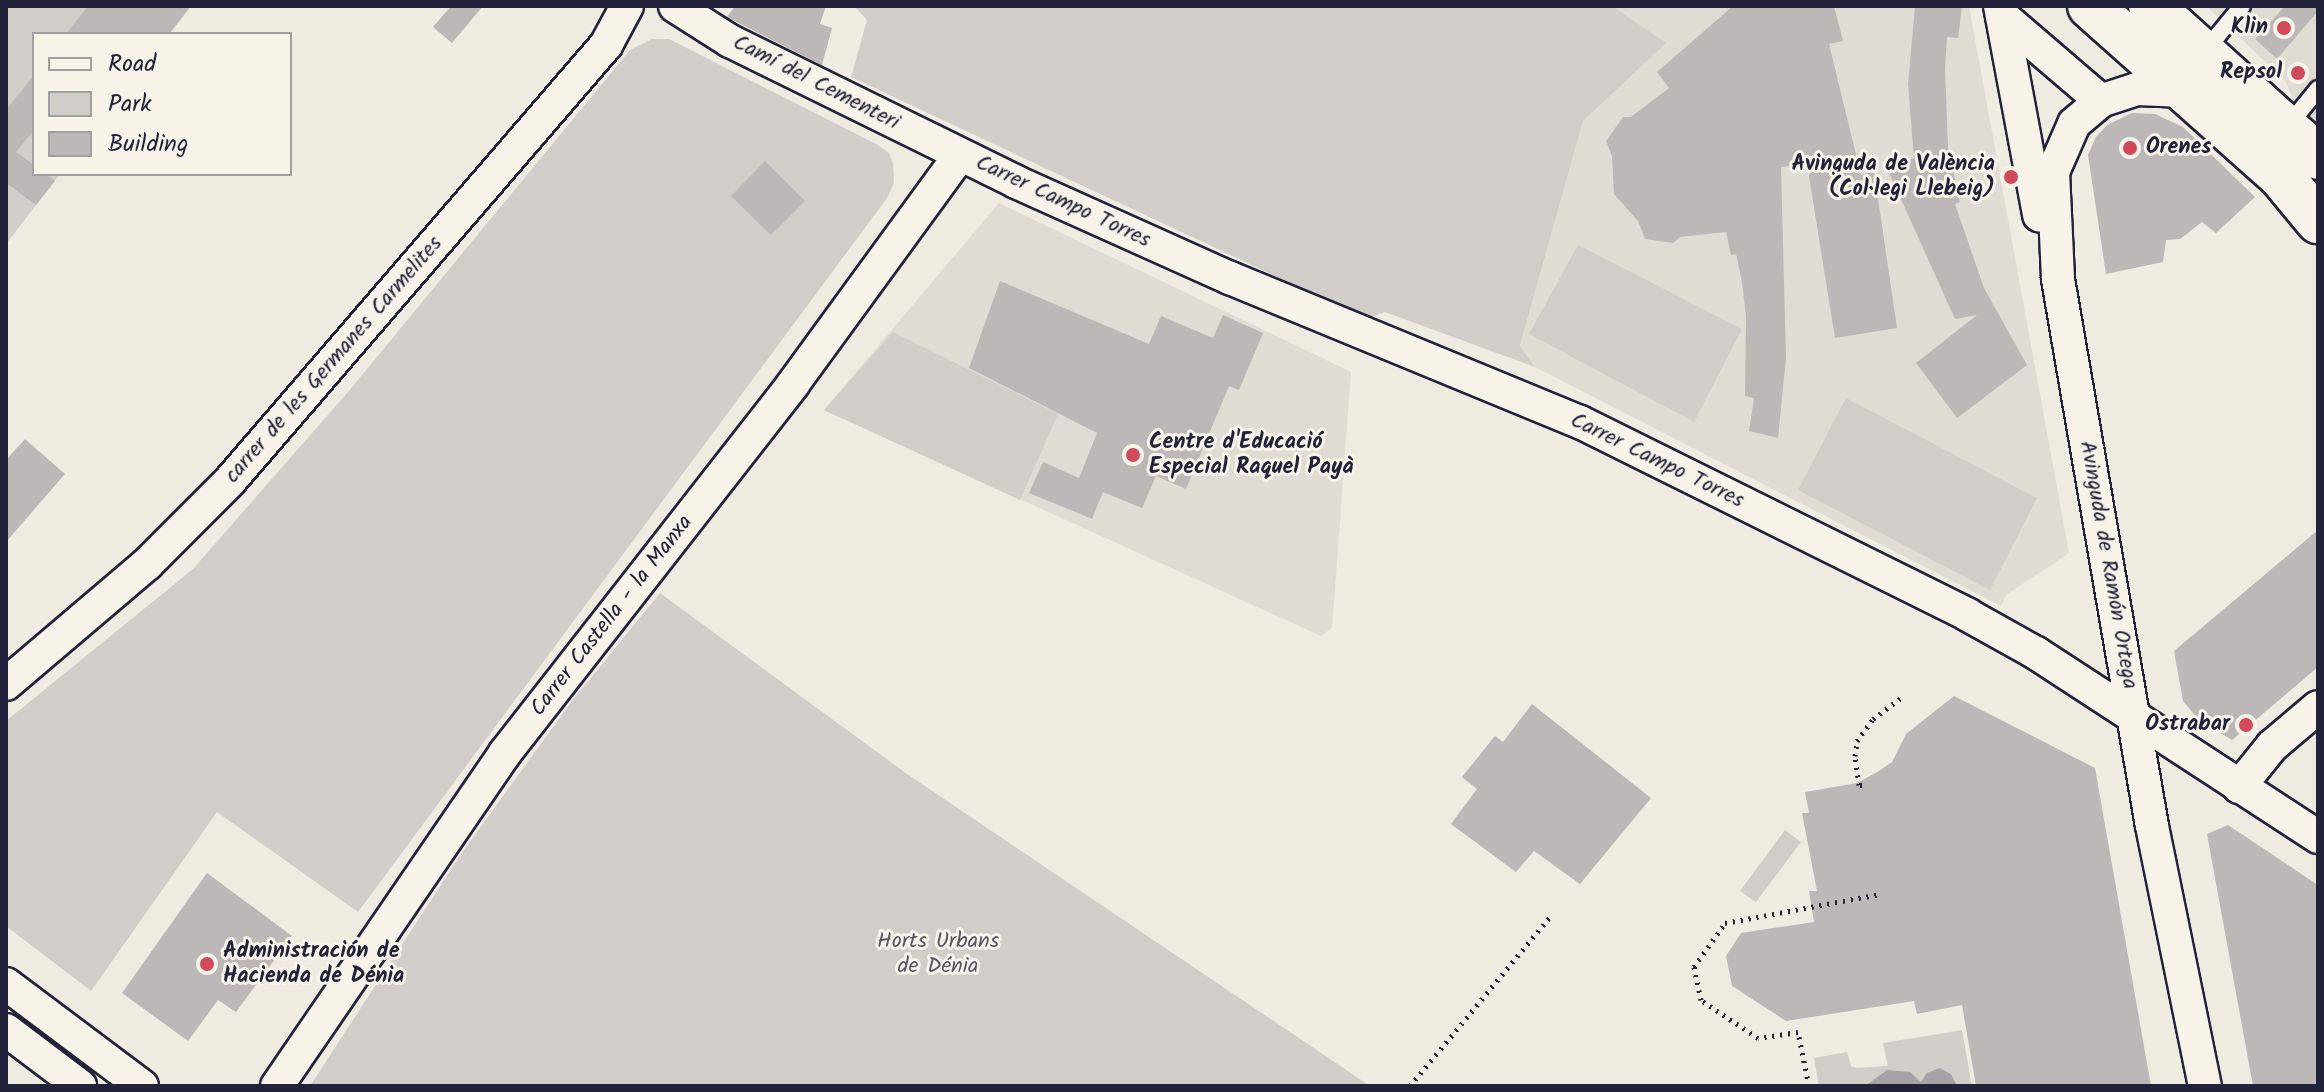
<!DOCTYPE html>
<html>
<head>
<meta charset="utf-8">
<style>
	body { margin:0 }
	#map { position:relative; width:2324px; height:1092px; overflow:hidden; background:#eeebe1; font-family:Kalam,sans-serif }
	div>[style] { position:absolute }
	.built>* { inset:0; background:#dfdcd4 }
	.green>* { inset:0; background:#d1cdc9 }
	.water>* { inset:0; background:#a6a3a6 }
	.building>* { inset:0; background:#bbb8b7 }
	.path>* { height:5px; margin-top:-2.5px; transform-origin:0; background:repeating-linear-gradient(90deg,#22223b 0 2px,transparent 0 8px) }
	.roads { filter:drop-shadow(2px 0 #22223b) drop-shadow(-2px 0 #22223b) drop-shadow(0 2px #22223b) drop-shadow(0 -2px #22223b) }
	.lane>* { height:16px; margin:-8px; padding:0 8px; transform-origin:8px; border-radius:8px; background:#f7f3e8 }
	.street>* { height:32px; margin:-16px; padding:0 16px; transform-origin:16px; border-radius:16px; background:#f7f3e8 }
	.secondary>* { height:44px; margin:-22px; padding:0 22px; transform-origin:22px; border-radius:22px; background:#f7f3e8 }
	.dots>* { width:22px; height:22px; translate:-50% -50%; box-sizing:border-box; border:4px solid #f7f3e8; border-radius:50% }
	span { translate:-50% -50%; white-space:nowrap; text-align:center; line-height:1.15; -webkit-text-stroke:6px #f7f3e8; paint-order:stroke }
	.poi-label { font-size:22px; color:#22223b; font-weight:700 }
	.right { translate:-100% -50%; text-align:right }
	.left { translate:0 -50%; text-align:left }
	.street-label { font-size:22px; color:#22223b }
	.park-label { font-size:22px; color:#575566 }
	.frame { position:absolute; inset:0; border:8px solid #22223b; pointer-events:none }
	.legend { position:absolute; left:32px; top:32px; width:260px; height:144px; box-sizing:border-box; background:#f7f3e8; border:2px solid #a29fa3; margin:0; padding:10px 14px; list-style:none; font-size:24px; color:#22223b }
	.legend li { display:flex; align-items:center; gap:16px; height:40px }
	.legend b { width:40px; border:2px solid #a29fa3 }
</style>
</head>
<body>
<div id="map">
	<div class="built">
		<i style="clip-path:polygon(1612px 6px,1969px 6px,2069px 553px,2006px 595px,2001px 606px,1535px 367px,1520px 347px,1583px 121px,1665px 43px)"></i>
		<i style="clip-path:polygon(2206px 6px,2318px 6px,2318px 131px,2300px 115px,2285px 80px)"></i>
		<i style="clip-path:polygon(999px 203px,1351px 372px,1332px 628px,1321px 636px,824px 410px)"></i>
	</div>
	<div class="green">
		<i style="clip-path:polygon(6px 6px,191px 6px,169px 34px,34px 34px,34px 174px,60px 174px,6px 244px)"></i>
		<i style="clip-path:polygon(854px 6px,1612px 6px,1666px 43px,1583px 121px,1520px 346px,1535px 367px,1385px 312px,1367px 319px,851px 77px,867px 20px)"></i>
		<i style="clip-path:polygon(652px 39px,669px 39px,878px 145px,889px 153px,893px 163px,894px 183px,887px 198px,358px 912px,217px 812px,91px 991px,6px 926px,6px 721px,193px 569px,348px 392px,630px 50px)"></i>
		<i style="clip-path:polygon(1578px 245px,1742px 329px,1694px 422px,1529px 334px)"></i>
		<i style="clip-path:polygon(893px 332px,1058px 414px,1020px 500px,824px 410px)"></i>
		<i style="clip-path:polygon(1846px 398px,2037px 498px,1990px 590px,1798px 490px)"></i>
		<i style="clip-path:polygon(660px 593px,907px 774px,1370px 1086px,310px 1086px,461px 854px,572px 701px)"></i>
		<i style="clip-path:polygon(1785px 830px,1801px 842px,1756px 902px,1740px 891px)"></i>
		<i style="clip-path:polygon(1962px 1030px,1972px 1086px,1819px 1086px,1814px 1058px,1847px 1052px,1851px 1066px,1856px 1068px,1888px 1066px,1883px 1043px)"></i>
	</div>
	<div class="water">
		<i style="clip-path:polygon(1940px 1068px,1951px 1074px,1957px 1086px,1865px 1086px,1887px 1070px,1910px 1072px,1921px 1082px,1927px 1073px)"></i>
	</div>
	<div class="building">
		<i style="clip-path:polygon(88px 6px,191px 6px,169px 34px,66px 34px)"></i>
		<i style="clip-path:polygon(451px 6px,483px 6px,452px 43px,433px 27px)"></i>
		<i style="clip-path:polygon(735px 6px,826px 6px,820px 24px,832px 28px,822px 65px,727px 17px)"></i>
		<i style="clip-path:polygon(1733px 6px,1834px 6px,1843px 41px,1829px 44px,1861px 175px,1874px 171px,1897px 328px,1835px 338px,1807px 164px,1781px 167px,1786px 358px,1778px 438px,1749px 431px,1754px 398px,1745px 396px,1746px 317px,1742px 282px,1736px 254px,1731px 255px,1726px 232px,1680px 237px,1673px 243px,1645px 239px,1638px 221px,1614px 194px,1612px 156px,1606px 141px,1623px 117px,1631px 117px,1669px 88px,1657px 72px)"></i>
		<i style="clip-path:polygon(1915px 6px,1962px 6px,1958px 38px,1947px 37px,1945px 70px,1948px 147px,1960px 202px,1955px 204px,1984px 288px,2027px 365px,1957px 418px,1916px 363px,1977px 315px,1955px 319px,1887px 168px,1914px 158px,1908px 84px)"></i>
		<i style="clip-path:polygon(2285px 6px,2318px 6px,2318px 11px,2277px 59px,2255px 39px)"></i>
		<i style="clip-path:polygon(34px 75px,34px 130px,16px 152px,34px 165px,34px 174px,46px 174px,55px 181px,36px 205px,6px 183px,6px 110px)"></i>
		<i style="clip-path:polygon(2132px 113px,2155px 114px,2183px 127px,2255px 197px,2216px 233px,2202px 222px,2180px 239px,2166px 240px,2163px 262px,2106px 274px,2088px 155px,2096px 137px,2107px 125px)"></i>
		<i style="clip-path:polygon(765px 161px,805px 201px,771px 235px,731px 196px)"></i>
		<i style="clip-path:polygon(1000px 281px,1149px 344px,1161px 316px,1213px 338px,1223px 315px,1263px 333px,1239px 390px,1229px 386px,1186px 489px,1156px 476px,1142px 508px,1103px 492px,1092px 519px,1029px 493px,1043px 462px,1079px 478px,1097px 433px,969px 368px)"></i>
		<i style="clip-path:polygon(25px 439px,65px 474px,6px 542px,6px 460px)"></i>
		<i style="clip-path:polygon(2318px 530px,2318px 667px,2232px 740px,2199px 720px,2183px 701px,2174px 651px)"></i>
		<i style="clip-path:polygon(1954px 696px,2095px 768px,2151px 1086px,1976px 1086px,1962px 1005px,1917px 1014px,1914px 1001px,1786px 1021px,1732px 986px,1726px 956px,1741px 933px,1814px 922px,1809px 891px,1817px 891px,1802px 813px,1809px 813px,1805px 792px,1857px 783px,1879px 771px,1892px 762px,1906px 734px)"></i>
		<i style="clip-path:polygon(1532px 704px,1651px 798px,1580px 884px,1534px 851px,1516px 872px,1451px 824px,1477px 789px,1462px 777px,1495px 736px,1503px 742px)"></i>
		<i style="clip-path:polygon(2228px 825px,2318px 885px,2318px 1086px,2253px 1086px,2207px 834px)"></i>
		<i style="clip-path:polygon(207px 873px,292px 936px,236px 1012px,218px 1000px,188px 1041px,122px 993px)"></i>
	</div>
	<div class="path">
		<i style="left:1862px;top:785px;width:3px;rotate:180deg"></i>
		<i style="left:1859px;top:785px;width:29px;rotate:-98deg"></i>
		<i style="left:1855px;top:756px;width:15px;rotate:-82deg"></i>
		<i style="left:1857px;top:741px;width:27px;rotate:-54deg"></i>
		<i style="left:1873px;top:719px;width:34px;rotate:-37deg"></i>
		<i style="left:1410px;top:1086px;width:219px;rotate:-50.4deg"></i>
		<i style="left:1809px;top:1086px;width:55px;rotate:-101.5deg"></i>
		<i style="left:1798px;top:1032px;width:40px;rotate:171.5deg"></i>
		<i style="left:1758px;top:1038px;width:69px;rotate:-146.3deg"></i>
		<i style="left:1701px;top:1000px;width:34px;rotate:-102deg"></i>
		<i style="left:1694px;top:967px;width:54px;rotate:-54.8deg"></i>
		<i style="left:1725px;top:923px;width:158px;rotate:-10.6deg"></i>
	</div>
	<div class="roads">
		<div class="lane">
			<i style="left:2205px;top:51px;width:58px;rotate:-50.6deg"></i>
			<i style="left:2287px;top:127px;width:49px;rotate:-50.8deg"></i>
		</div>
		<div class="street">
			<i style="left:675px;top:6px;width:65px;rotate:32.5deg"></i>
			<i style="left:730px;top:41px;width:319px;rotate:26.2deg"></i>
			<i style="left:1016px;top:182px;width:235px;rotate:24.2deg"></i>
			<i style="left:1230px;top:278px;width:378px;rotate:22.4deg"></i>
			<i style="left:1580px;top:422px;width:433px;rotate:26.4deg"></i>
			<i style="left:1968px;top:615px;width:78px;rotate:29.2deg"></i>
			<i style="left:2036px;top:653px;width:337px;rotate:33.1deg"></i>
			<i style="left:2000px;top:6px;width:213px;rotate:79.4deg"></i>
			<i style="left:2002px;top:16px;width:130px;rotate:40.6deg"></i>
			<i style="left:2184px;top:91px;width:47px;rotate:-177.6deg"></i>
			<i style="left:2137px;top:89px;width:38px;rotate:162deg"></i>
			<i style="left:2101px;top:101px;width:35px;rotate:140deg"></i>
			<i style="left:2074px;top:124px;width:52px;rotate:113.6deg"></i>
			<i style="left:2053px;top:172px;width:107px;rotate:87.3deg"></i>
			<i style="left:2058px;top:279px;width:555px;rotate:80.25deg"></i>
			<i style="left:2152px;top:826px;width:265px;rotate:78.5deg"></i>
			<i style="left:6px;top:684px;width:185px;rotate:-40.4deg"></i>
			<i style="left:147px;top:564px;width:116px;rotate:-45deg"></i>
			<i style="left:229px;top:482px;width:577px;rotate:-49.22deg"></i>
			<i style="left:606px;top:45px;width:44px;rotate:-61.7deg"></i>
			<i style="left:2239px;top:787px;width:53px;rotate:-51.2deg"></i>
			<i style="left:2272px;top:746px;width:60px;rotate:-40.3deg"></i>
			<i style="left:6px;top:984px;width:170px;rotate:36.9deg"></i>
			<i style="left:6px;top:1030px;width:93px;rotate:37.1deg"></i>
			<i style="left:277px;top:1086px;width:404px;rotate:-55.6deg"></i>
			<i style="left:505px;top:753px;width:468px;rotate:-52deg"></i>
			<i style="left:793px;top:384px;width:283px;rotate:-53.9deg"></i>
		</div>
		<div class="secondary">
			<i style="left:2090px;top:6px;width:254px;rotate:41.7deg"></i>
			<i style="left:2280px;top:175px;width:60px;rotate:50.4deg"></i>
			<i style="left:2151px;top:6px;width:225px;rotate:42.1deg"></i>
		</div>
	</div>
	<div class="dots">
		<i style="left:2284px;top:28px;background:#d1495b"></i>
		<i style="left:2298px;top:73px;background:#d1495b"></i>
		<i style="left:2130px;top:148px;background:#d1495b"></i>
		<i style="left:2011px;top:177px;background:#d1495b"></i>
		<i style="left:1133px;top:455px;background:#d1495b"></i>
		<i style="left:2246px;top:725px;background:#d1495b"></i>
		<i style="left:207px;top:964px;background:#d1495b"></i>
	</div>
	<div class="poi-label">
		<span class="right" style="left:2268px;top:28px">Klin</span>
		<span class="right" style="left:2282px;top:73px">Repsol</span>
		<span class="left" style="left:2146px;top:148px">Orenes</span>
		<span class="right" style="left:1995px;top:177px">Avinguda de València<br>(Col·legi Llebeig)</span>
		<span class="left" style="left:1149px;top:455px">Centre d'Educació<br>Especial Raquel Payà</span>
		<span class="right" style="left:2230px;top:725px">Ostrabar</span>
		<span class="left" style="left:223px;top:964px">Administración de<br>Hacienda de Dénia</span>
	</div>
	<div class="street-label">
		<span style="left:816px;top:83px;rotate:27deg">Camí del Cementeri</span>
		<span style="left:1063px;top:202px;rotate:25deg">Carrer Campo Torres</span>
		<span style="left:334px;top:360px;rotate:-49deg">carrer de les Germanes Carmelites</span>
		<span style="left:1657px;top:461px;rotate:26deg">Carrer Campo Torres</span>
		<span style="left:2108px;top:565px;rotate:80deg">Avinguda de Ramón Ortega</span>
		<span style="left:612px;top:616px;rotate:-52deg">Carrer Castella - la Manxa</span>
	</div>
	<div class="park-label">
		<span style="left:938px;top:954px">Horts Urbans<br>de Dénia</span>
	</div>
	<div class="frame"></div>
	<ul class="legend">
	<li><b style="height:10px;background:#f7f3e8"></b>Road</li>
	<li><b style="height:22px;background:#d1cdc9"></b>Park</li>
	<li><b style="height:22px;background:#bbb8b7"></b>Building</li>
	</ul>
</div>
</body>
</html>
